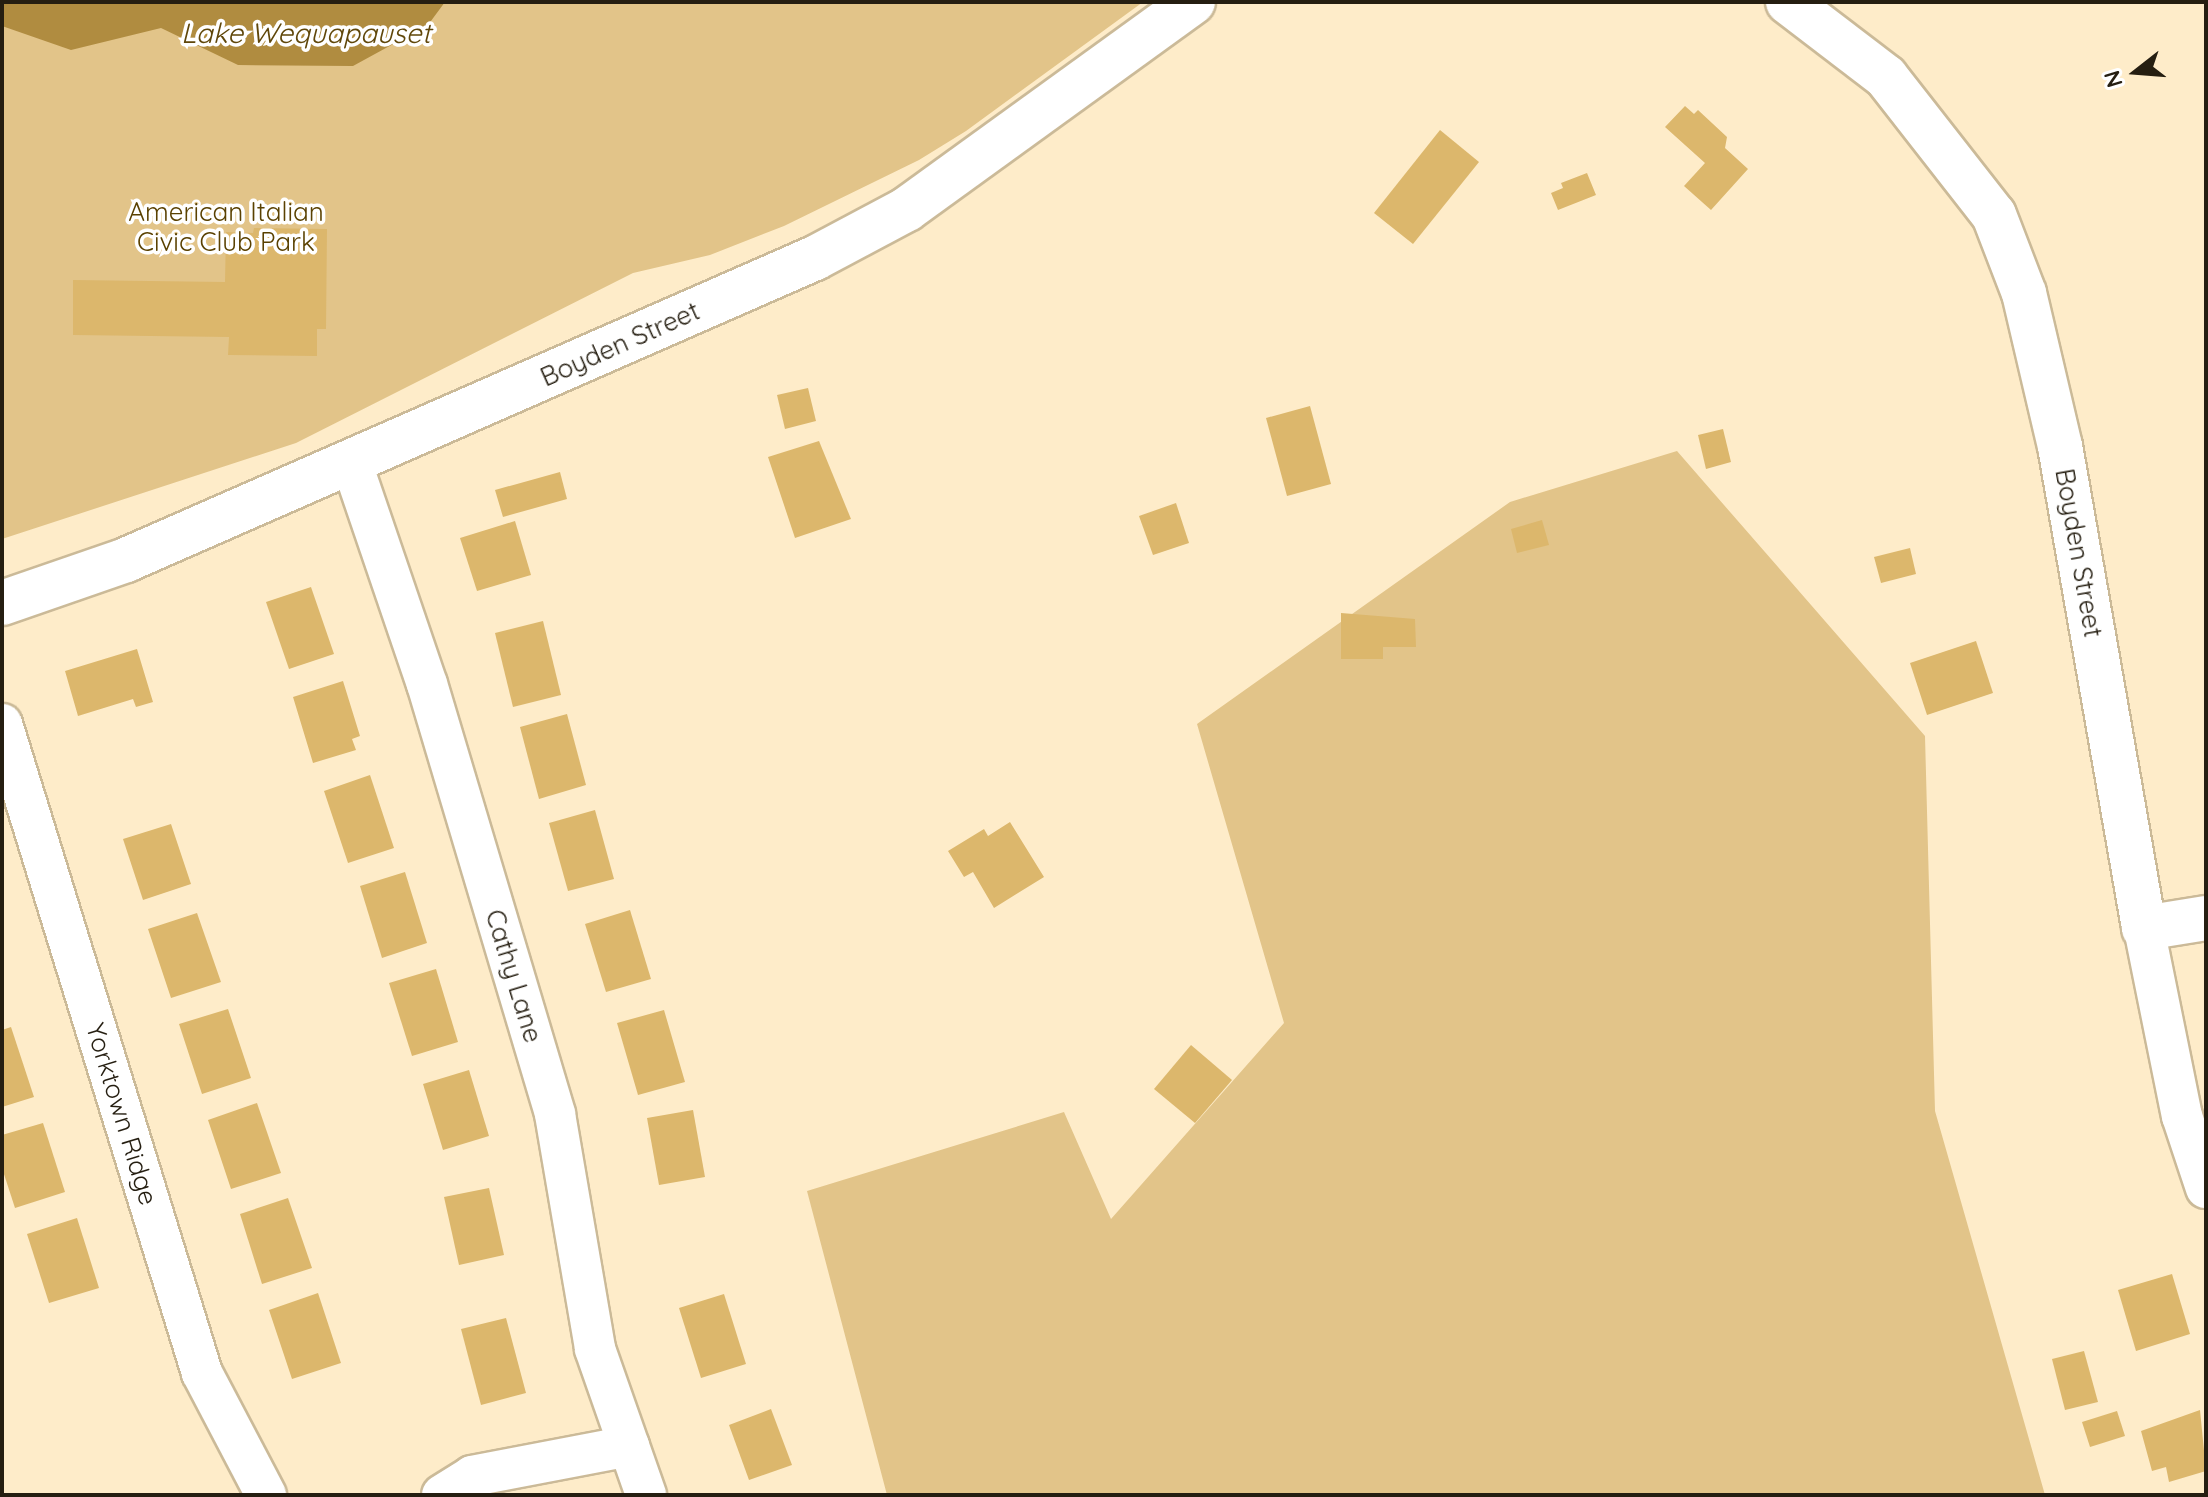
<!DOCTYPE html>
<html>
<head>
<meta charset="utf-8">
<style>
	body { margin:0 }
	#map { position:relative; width:2208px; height:1497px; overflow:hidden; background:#feecc9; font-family:Quicksand,sans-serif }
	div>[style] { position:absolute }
	.green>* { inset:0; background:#e2c489 }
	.water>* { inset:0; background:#b08c40 }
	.building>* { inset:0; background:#dcb76c }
	.roads { filter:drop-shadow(2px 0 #cbba98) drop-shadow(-2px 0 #cbba98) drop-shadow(0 2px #cbba98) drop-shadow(0 -2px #cbba98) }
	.street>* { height:40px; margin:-20px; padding:0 20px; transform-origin:20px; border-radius:20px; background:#fff }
	.secondary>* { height:44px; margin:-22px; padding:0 22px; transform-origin:22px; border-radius:22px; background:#fff }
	span { translate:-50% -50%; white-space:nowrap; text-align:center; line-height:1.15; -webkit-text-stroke:7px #fff; paint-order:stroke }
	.park-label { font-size:26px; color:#5a4101 }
	.street-label { font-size:26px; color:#251e11 }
	.water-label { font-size:28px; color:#60470a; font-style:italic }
	.frame { position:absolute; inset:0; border:4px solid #251e11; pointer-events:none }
	.north { position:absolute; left:2096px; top:32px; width:80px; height:80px; -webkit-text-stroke:6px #fff; paint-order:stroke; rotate:253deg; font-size:22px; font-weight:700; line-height:32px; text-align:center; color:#251e11 }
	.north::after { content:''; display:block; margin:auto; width:28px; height:36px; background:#251e11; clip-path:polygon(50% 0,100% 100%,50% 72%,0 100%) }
</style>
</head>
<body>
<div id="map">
	<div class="green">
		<i style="clip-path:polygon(2px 2px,1143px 2px,966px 131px,919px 160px,784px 226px,710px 255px,633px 273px,296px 443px,2px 539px)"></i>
		<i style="clip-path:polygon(1677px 451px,1925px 736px,1935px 1111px,2045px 1495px,887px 1495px,807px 1191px,1064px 1112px,1111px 1219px,1284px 1023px,1197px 724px,1510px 502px)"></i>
	</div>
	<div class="water">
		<i style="clip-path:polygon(2px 2px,445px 2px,428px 25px,353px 66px,238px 65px,161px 28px,71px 50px,2px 26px)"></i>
	</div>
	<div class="building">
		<i style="clip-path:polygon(1685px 106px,1694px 114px,1698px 110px,1727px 137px,1725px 148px,1748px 169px,1711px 210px,1684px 186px,1705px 163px,1665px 127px)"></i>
		<i style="clip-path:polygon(1440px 130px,1479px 162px,1413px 244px,1374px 213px)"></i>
		<i style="clip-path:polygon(1587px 173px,1596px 195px,1558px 210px,1551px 193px,1563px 188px,1561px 183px)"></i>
		<i style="clip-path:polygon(254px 228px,327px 229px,326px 329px,317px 329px,317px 356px,228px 355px,229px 337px,73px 335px,73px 280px,225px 282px,226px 232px,253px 233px)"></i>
		<i style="clip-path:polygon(808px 388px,816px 421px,785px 429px,777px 395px)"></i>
		<i style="clip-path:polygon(1310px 406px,1331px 484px,1287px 496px,1266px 418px)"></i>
		<i style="clip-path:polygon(1723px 429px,1731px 462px,1706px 469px,1698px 435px)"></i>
		<i style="clip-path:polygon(819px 441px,851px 519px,795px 538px,768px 457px)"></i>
		<i style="clip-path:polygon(560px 472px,567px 499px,503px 517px,495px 490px)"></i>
		<i style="clip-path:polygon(1176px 503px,1189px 543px,1153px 555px,1139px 516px)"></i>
		<i style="clip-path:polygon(1542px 520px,1549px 545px,1517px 553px,1511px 529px)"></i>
		<i style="clip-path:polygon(515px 521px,531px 575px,477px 591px,460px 538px)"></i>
		<i style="clip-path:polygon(1910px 548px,1916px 574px,1881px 583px,1874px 557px)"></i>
		<i style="clip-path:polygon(311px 587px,334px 654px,289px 669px,266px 602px)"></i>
		<i style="clip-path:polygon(1341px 613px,1415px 619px,1416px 647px,1383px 647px,1383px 659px,1341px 659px)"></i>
		<i style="clip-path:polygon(543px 621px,561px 695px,513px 707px,495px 633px)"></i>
		<i style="clip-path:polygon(1976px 641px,1993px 693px,1927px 715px,1910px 663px)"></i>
		<i style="clip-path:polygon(137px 649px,153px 702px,136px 707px,133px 699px,78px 716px,65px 671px)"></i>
		<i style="clip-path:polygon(343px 681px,360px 736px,352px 739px,356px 750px,313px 763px,293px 697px)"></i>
		<i style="clip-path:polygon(567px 714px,586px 785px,539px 799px,520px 727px)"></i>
		<i style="clip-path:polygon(370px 775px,394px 848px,348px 863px,324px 791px)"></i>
		<i style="clip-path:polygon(595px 810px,614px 879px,568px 891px,549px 823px)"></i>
		<i style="clip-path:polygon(1010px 822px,1044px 877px,994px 908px,973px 872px,964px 877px,948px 851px,984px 829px,988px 836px)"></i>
		<i style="clip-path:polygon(171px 824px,191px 884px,143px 900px,123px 839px)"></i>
		<i style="clip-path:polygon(405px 872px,427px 943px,382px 958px,360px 886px)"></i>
		<i style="clip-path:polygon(630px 910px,651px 979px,606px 992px,585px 924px)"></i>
		<i style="clip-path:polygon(197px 913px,221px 982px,171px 998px,148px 929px)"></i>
		<i style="clip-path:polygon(436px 969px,458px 1042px,412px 1056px,389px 983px)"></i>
		<i style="clip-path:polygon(228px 1009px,251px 1078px,202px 1094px,179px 1024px)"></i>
		<i style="clip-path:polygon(664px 1010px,685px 1082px,638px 1095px,617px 1023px)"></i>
		<i style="clip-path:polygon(11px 1027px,34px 1097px,2px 1107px,2px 1030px)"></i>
		<i style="clip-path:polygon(1191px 1045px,1232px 1080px,1195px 1123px,1154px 1089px)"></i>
		<i style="clip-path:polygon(469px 1070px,489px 1136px,443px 1150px,423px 1084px)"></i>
		<i style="clip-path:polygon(257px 1103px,281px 1173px,231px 1189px,208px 1120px)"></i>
		<i style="clip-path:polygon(693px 1110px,705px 1177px,659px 1185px,647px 1118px)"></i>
		<i style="clip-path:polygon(43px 1123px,65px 1192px,15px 1208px,2px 1168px,2px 1135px)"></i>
		<i style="clip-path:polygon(489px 1188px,504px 1255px,459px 1265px,444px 1197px)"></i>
		<i style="clip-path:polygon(288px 1198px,312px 1268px,262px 1284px,240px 1214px)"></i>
		<i style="clip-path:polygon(77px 1218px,99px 1288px,49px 1303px,27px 1234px)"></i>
		<i style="clip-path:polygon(2172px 1274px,2190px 1334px,2136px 1351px,2118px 1290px)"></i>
		<i style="clip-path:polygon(318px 1293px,341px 1363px,292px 1379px,269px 1310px)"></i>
		<i style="clip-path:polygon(724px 1294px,746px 1364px,701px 1378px,679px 1308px)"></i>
		<i style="clip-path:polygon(506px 1318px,526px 1393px,481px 1405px,461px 1329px)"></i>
		<i style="clip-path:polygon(2084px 1351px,2098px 1402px,2065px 1410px,2052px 1359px)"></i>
		<i style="clip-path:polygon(771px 1409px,792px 1465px,749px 1480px,729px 1425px)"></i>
		<i style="clip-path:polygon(2200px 1410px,2206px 1471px,2169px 1482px,2166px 1467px,2152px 1471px,2141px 1431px)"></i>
		<i style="clip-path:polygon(2117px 1411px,2125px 1436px,2090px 1447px,2082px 1422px)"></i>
	</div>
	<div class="roads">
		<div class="street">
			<i style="left:352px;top:464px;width:232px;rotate:71.2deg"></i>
			<i style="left:427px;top:684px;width:449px;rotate:73.4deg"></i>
			<i style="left:555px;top:1114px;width:238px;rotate:80.3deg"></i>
			<i style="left:595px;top:1349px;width:155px;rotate:70.7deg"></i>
			<i style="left:2px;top:724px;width:679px;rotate:72.87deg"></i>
			<i style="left:202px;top:1373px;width:138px;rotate:62.3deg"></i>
			<i style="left:2144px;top:928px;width:192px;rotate:78.6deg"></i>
			<i style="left:2182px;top:1116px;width:76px;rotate:71.6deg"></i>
			<i style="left:442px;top:1495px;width:36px;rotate:-32deg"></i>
			<i style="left:472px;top:1476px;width:160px;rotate:-10.8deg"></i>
		</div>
		<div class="secondary">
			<i style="left:1788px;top:2px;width:123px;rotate:37.4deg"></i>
			<i style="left:1886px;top:77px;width:175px;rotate:52deg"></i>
			<i style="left:1994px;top:215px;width:84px;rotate:69deg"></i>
			<i style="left:2024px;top:293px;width:157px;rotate:76.8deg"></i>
			<i style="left:2060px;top:446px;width:489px;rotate:80.1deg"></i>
			<i style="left:2144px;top:928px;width:63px;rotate:-9.2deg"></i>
			<i style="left:2px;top:603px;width:131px;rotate:-19.1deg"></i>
			<i style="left:126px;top:560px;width:752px;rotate:-23.67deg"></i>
			<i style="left:815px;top:258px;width:104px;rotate:-28deg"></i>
			<i style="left:907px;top:209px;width:353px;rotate:-35.9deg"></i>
		</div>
	</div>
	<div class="park-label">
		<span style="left:226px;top:227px">American Italian<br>Civic Club Park</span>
	</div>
	<div class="street-label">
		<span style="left:620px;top:344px;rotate:-24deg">Boyden Street</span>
		<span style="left:2079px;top:553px;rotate:80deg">Boyden Street</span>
		<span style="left:514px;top:976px;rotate:73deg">Cathy Lane</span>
		<span style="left:122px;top:1114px;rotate:73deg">Yorktown Ridge</span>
	</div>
	<div class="water-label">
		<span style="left:306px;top:33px">Lake Wequapauset</span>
	</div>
	<div class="frame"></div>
	<div class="north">N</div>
</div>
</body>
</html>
